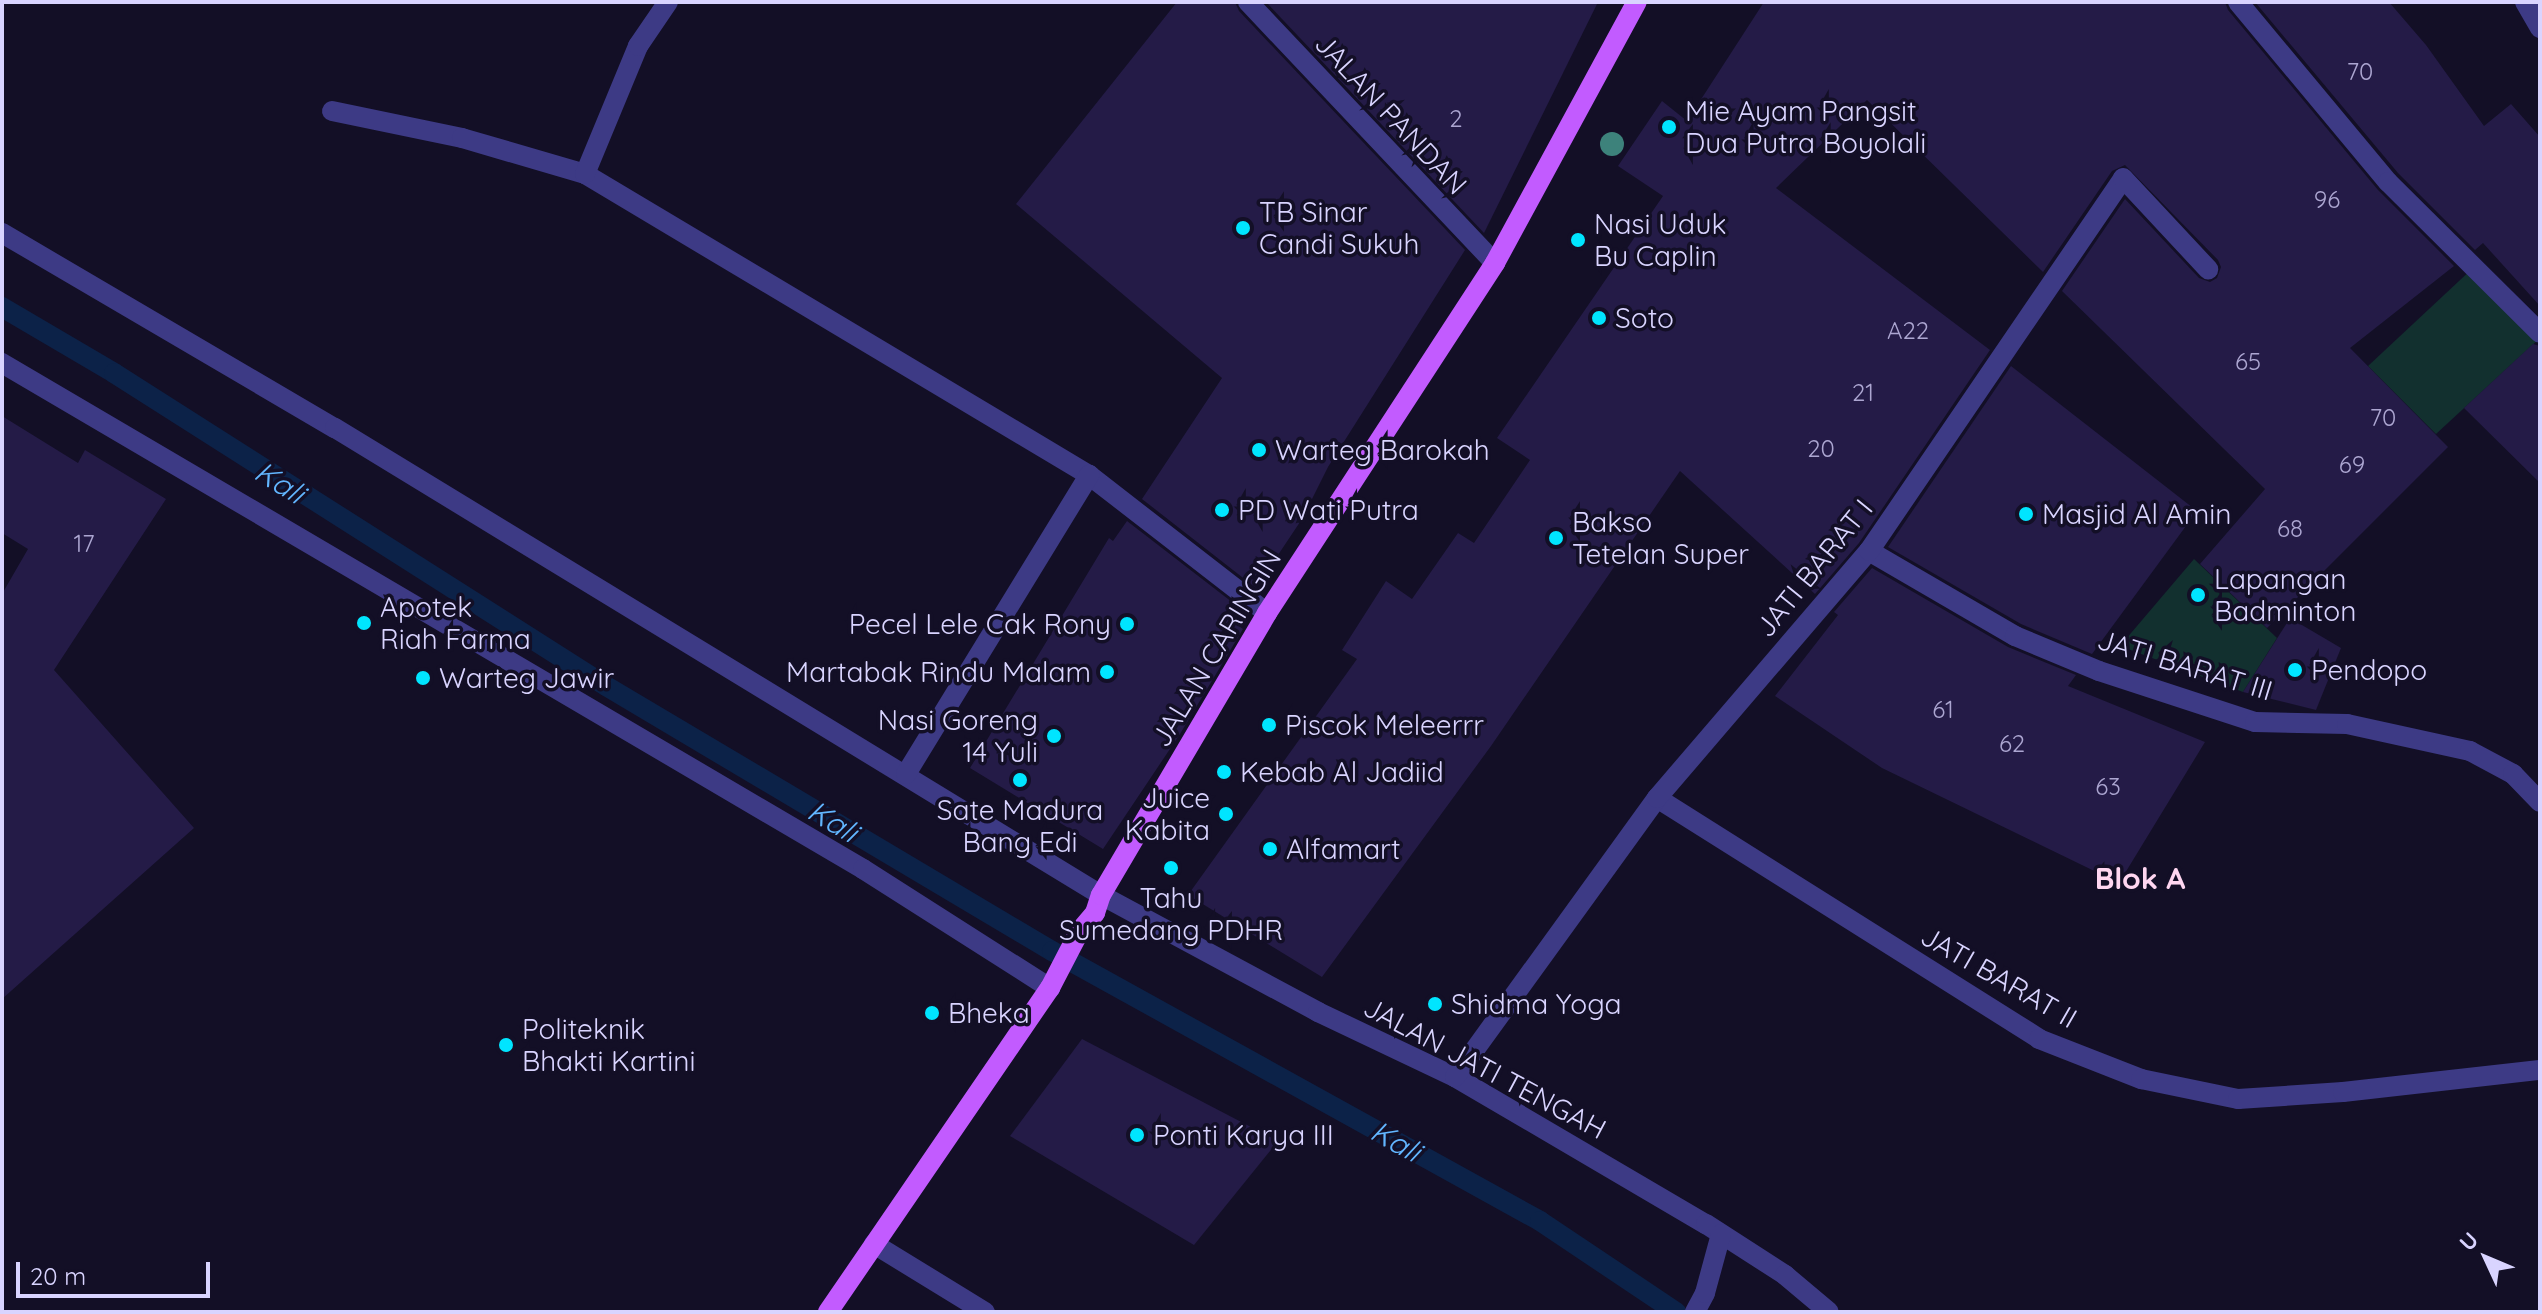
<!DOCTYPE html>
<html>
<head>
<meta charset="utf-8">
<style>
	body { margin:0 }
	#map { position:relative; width:2542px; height:1314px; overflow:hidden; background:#130f26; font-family:Quicksand,sans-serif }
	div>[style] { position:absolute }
	.green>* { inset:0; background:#12302f }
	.stream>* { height:20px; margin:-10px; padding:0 10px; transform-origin:10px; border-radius:10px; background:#0c2248 }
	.building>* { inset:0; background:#241b47 }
	.minor>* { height:20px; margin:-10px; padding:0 10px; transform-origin:10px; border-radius:10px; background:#3d3a85 }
	.major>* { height:20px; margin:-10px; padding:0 10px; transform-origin:10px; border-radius:10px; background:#c25bff }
	.trees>* { width:24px; height:24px; margin:-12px; border-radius:50%; background:#3d827b }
	.dots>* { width:22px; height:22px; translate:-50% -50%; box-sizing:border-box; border:4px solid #130f26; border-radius:50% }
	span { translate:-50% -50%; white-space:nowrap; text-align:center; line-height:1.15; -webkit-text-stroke:7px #130f26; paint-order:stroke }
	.number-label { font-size:24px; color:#aca6d1 }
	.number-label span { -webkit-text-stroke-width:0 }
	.poi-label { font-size:28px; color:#d9d4ff }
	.left { translate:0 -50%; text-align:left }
	.right { translate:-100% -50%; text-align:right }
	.street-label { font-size:28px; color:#d9d4ff }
	.water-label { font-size:30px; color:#62b6ff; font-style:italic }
	.neighbourhood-label { font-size:30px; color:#ffd6f0; font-weight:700 }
	.frame { position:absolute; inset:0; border:4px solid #d9d4ff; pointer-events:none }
	.north { position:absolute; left:2446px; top:1218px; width:80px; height:80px; -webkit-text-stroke:6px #130f26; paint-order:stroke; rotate:314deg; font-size:22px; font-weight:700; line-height:32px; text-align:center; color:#d9d4ff }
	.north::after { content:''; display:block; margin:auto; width:28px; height:36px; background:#d9d4ff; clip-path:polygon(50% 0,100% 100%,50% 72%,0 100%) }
	.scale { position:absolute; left:16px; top:1262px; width:194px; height:36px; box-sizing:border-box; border:4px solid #d9d4ff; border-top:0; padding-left:10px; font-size:24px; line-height:28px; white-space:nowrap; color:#d9d4ff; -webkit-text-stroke:6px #130f26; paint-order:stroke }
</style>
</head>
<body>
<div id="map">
	<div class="green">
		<i style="clip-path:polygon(2474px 267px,2540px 338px,2436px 434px,2368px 366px)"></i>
		<i style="clip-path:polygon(2194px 559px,2277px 638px,2243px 692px,2120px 646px)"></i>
	</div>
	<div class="stream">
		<i style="left:2px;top:307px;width:130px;rotate:30.5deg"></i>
		<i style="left:114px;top:373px;width:583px;rotate:32.46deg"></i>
		<i style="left:606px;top:686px;width:519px;rotate:30.72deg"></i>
		<i style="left:1052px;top:951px;width:558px;rotate:28.95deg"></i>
		<i style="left:1540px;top:1221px;width:164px;rotate:33.8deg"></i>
	</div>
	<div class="building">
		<i style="clip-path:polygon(1177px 2px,1235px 2px,1239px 11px,1465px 250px,1328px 467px,1302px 519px,1256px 588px,1142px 499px,1222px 378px,1016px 204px)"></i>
		<i style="clip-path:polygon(1266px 2px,1598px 2px,1484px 233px)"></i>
		<i style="clip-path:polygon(1764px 2px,2225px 2px,2228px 10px,2378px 190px,2454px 266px,2350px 348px,2448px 447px,2267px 628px,2200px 564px,2265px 489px,2062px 291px,2125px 199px,2199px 278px,2210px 282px,2217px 278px,2221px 267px,2218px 260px,2125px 165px,2112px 171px,2043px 272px,1867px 100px,1776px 188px,1990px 350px,1859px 543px,1815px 594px,1680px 471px,1491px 746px,1322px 977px,1188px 895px,1357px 659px,1342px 650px,1386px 581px,1412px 599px,1458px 533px,1474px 543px,1530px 460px,1497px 438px,1663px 196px,1618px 166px,1662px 101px,1687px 121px)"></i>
		<i style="clip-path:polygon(2255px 2px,2389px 2px,2426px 45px,2484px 126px,2511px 104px,2540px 137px,2540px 306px,2483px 243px,2475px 250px,2398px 173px)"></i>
		<i style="clip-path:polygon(2533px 344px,2540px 346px,2540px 483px,2464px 408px)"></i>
		<i style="clip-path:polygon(2011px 366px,2197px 511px,2092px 654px,2021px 624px,1888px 547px)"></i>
		<i style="clip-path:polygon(2px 416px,78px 463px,85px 450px,166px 499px,54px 670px,194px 828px,2px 999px,2px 594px,28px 549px,2px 533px)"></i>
		<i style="clip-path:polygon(1127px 521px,1241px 609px,1233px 622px,1243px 629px,1180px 734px,1103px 849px,970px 768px,1109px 538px,1113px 541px)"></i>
		<i style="clip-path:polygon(1872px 568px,2008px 647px,2076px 675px,2068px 686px,2205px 742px,2119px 883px,1882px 768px,1775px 696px,1838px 615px,1834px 612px)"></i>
		<i style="clip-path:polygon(2290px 618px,2341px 648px,2316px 710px,2243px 692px)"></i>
		<i style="clip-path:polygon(1082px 1039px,1278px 1141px,1194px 1245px,1010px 1136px)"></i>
	</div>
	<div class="minor">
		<i style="left:1248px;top:2px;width:359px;rotate:46.6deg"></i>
		<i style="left:2238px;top:2px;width:234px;rotate:50.2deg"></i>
		<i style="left:2388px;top:182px;width:214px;rotate:44.8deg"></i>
		<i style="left:2525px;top:2px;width:30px;rotate:60deg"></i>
		<i style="left:332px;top:111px;width:133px;rotate:11.7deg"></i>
		<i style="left:462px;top:138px;width:128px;rotate:16.3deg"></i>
		<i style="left:585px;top:174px;width:587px;rotate:30.85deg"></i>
		<i style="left:1089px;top:475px;width:225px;rotate:37.8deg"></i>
		<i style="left:585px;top:174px;width:139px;rotate:-67.5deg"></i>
		<i style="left:638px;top:46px;width:53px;rotate:-55.7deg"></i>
		<i style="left:2px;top:233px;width:386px;rotate:30.4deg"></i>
		<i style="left:335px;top:428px;width:897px;rotate:31.37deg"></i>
		<i style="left:1101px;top:895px;width:247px;rotate:28.3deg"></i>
		<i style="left:1318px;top:1012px;width:152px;rotate:25.4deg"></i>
		<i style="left:1455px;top:1077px;width:291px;rotate:30.4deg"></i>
		<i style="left:1706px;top:1224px;width:94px;rotate:32.8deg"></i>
		<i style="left:1785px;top:1275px;width:57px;rotate:40.1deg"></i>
		<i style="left:2px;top:363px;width:999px;rotate:30.44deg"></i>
		<i style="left:863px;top:869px;width:222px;rotate:32.5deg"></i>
		<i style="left:1869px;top:551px;width:169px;rotate:30.2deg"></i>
		<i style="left:2015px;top:636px;width:91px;rotate:22.6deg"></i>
		<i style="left:2099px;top:671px;width:164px;rotate:18.1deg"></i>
		<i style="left:2255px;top:722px;width:92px;rotate:1.2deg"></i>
		<i style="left:2347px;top:724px;width:126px;rotate:12.4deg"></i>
		<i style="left:2470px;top:751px;width:49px;rotate:28.1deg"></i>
		<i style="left:2513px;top:774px;width:39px;rotate:46deg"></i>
		<i style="left:906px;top:774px;width:351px;rotate:-58.5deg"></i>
		<i style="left:1657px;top:798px;width:452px;rotate:32.2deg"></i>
		<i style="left:2039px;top:1039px;width:110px;rotate:21.4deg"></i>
		<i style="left:2141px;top:1079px;width:99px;rotate:11.7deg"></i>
		<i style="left:2238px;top:1099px;width:105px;rotate:-3.8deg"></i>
		<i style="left:2343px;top:1092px;width:198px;rotate:-6.4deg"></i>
		<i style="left:1455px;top:1077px;width:344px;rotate:-54.1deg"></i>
		<i style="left:1657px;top:798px;width:326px;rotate:-49.4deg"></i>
		<i style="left:1869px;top:551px;width:451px;rotate:-55.7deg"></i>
		<i style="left:2123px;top:178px;width:125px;rotate:47deg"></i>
		<i style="left:874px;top:1244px;width:130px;rotate:31.5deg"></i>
		<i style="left:1695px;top:1312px;width:21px;rotate:-62deg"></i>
		<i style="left:1705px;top:1293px;width:61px;rotate:-74.8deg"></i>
	</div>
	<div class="major">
		<i style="left:828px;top:1312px;width:393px;rotate:-55.6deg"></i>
		<i style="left:1050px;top:988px;width:63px;rotate:-62.6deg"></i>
		<i style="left:1079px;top:932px;width:25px;rotate:-50deg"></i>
		<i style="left:1095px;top:913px;width:19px;rotate:-72deg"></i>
		<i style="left:1101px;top:895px;width:327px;rotate:-59.5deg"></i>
		<i style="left:1267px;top:613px;width:418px;rotate:-56.9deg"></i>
		<i style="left:1495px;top:263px;width:297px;rotate:-61.5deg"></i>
	</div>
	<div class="trees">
		<i style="left:1612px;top:144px"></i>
	</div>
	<div class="dots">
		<i style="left:1669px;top:127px;background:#00e5ff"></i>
		<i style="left:1243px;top:228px;background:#00e5ff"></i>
		<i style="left:1578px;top:240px;background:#00e5ff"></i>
		<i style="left:1599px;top:318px;background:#00e5ff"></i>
		<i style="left:1259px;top:450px;background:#00e5ff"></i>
		<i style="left:1222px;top:510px;background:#00e5ff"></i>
		<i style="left:2026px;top:514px;background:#00e5ff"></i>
		<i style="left:1556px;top:538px;background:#00e5ff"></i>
		<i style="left:2198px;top:595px;background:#00e5ff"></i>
		<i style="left:364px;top:623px;background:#00e5ff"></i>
		<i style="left:1127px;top:624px;background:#00e5ff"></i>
		<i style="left:2295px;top:670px;background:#00e5ff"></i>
		<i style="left:1107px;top:672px;background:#00e5ff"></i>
		<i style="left:423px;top:678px;background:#00e5ff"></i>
		<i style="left:1269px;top:725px;background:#00e5ff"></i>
		<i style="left:1054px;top:736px;background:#00e5ff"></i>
		<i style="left:1224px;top:772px;background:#00e5ff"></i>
		<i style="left:1020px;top:780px;background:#00e5ff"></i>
		<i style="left:1226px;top:814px;background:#00e5ff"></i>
		<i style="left:1270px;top:849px;background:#00e5ff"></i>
		<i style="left:1171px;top:868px;background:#00e5ff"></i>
		<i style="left:1435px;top:1004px;background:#00e5ff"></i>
		<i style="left:932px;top:1013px;background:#00e5ff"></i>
		<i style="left:506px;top:1045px;background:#00e5ff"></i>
		<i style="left:1137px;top:1135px;background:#00e5ff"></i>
	</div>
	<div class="number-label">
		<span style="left:2360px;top:72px">70</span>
		<span style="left:1456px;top:119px">2</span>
		<span style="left:2327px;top:200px">96</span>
		<span style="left:1908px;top:331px">A22</span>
		<span style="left:2248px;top:362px">65</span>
		<span style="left:1863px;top:393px">21</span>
		<span style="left:2383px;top:418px">70</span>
		<span style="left:1821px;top:449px">20</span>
		<span style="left:2352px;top:465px">69</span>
		<span style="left:2290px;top:529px">68</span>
		<span style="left:84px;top:544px">17</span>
		<span style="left:1943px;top:710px">61</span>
		<span style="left:2012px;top:744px">62</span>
		<span style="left:2108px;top:787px">63</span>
	</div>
	<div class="poi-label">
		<span class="left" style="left:1685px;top:127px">Mie Ayam Pangsit<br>Dua Putra Boyolali</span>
		<span class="left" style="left:1259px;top:228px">TB Sinar<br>Candi Sukuh</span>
		<span class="left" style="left:1594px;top:240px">Nasi Uduk<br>Bu Caplin</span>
		<span class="left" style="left:1615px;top:318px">Soto</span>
		<span class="left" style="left:1275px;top:450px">Warteg Barokah</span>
		<span class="left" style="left:1238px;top:510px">PD Wati Putra</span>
		<span class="left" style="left:2042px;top:514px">Masjid Al Amin</span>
		<span class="left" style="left:1572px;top:538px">Bakso<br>Tetelan Super</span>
		<span class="left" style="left:2214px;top:595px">Lapangan<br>Badminton</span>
		<span class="left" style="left:380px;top:623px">Apotek<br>Riah Farma</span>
		<span class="right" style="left:1111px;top:624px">Pecel Lele Cak Rony</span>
		<span class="left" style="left:2311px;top:670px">Pendopo</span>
		<span class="right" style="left:1091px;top:672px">Martabak Rindu Malam</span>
		<span class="left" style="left:439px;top:678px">Warteg Jawir</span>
		<span class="right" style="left:1038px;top:736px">Nasi Goreng<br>14 Yuli</span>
		<span class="left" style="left:1285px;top:725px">Piscok Meleerrr</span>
		<span class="left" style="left:1240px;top:772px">Kebab Al Jadiid</span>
		<span class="right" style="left:1210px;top:814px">Juice<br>Kabita</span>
		<span style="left:1020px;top:826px">Sate Madura<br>Bang Edi</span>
		<span class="left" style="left:1286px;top:849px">Alfamart</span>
		<span style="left:1171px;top:914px">Tahu<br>Sumedang PDHR</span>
		<span class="left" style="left:1451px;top:1004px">Shidma Yoga</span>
		<span class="left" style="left:948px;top:1013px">Bheka</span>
		<span class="left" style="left:522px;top:1045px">Politeknik<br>Bhakti Kartini</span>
		<span class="left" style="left:1153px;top:1135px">Ponti Karya III</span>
	</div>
	<div class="street-label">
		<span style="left:1391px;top:114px;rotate:47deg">JALAN PANDAN</span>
		<span style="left:1814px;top:568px;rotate:-51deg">JATI BARAT I</span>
		<span style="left:1216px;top:648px;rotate:-59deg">JALAN CARINGIN</span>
		<span style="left:2185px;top:665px;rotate:17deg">JATI BARAT III</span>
		<span style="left:1999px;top:977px;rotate:30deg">JATI BARAT II</span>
		<span style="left:1485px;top:1068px;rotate:28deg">JALAN JATI TENGAH</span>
	</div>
	<div class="water-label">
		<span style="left:280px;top:482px;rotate:32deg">Kali</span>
		<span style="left:833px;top:821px;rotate:31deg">Kali</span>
		<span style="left:1396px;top:1141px;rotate:29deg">Kali</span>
	</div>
	<div class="neighbourhood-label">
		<span style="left:2140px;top:878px">Blok A</span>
	</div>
	<div class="frame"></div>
	<div class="north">U</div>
	<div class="scale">20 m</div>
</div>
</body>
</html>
